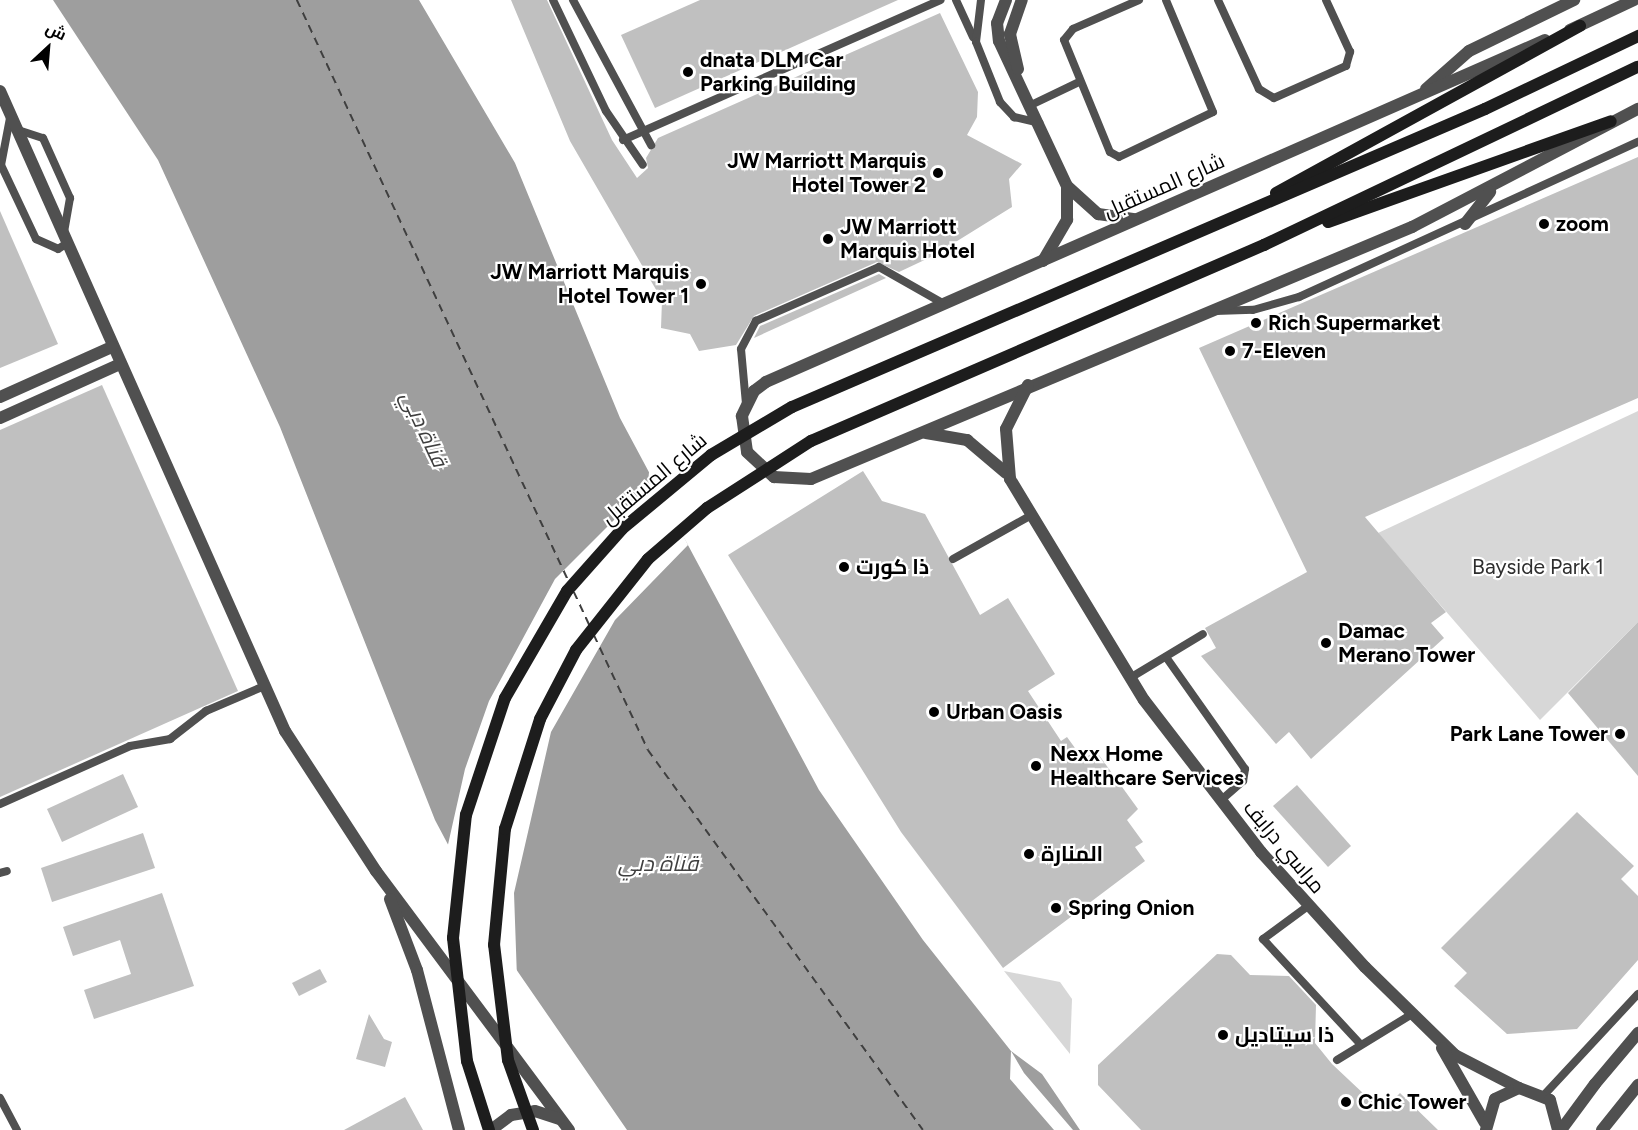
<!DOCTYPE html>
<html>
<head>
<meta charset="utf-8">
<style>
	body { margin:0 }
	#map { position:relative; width:1638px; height:1130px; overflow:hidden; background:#fff; font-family:Figtree,Cairo,sans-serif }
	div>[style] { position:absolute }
	.green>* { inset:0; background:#d7d7d7 }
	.water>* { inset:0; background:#9e9e9e }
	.pier>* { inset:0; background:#fff }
	.ferry>* { height:1.5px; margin-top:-0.75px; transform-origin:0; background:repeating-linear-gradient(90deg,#3f3f3f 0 8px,transparent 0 14px) }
	.building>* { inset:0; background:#c0c0c0 }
	.service>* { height:8px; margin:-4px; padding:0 4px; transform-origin:4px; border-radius:4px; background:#505050 }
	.minor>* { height:12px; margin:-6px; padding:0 6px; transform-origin:6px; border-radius:6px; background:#505050 }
	.tertiary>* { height:12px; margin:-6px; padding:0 6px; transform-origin:6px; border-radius:6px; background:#505050 }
	.secondary>* { height:12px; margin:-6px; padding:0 6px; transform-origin:6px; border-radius:6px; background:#1d1d1d }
	.tertiary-bridge>* { height:12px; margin:-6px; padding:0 6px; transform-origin:6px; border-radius:6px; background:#505050 }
	.secondary-bridge>* { height:12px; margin:-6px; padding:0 6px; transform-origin:6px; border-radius:6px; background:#1d1d1d }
	.dots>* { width:16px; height:16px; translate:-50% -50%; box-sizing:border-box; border:3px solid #fff; border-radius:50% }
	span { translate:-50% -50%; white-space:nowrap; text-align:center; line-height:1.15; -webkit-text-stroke:4.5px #fff; paint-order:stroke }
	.poi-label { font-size:21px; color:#000; font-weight:700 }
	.left { translate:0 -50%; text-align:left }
	.right { translate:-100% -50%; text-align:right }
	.street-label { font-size:21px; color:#000 }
	.park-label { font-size:21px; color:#2e2e2e }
	.water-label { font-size:22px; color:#3f3f3f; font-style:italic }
	.north { position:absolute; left:18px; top:18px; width:60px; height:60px; -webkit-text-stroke:4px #fff; paint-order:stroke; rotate:26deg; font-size:16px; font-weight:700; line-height:24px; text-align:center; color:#000 }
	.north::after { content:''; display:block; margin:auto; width:21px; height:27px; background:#000; clip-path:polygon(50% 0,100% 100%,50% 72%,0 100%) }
</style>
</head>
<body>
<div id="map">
	<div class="green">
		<i style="clip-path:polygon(1638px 411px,1638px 622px,1540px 720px,1378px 533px)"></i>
		<i style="clip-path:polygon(1004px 971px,1060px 982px,1072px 999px,1070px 1054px)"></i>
	</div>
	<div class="water">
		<i style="clip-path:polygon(53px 0,419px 0,515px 163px,620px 418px,819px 790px,923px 940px,1011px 1051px,1042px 1074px,1080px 1130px,627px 1130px,507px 956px,435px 820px,280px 427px,158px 160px)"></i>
	</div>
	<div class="pier">
		<i style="clip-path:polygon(655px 479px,688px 545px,615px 620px,551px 732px,514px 893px,517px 978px,447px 849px,465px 769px,489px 701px,555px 579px)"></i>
		<i style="clip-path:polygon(1011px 1051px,1024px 1073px,1073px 1130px,1054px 1130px,1010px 1079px)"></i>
	</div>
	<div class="ferry">
		<i style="left:297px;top:0;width:642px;rotate:64.95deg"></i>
		<i style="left:574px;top:592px;width:38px;rotate:65deg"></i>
		<i style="left:594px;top:635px;width:127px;rotate:64.8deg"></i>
		<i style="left:648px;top:750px;width:469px;rotate:54.1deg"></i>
	</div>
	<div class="building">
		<i style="clip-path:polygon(511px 0,547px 0,612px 140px,637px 178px,648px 168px,646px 158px,658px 138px,940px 13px,978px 92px,977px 117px,967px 135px,1022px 164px,1009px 179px,1012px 207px,933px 256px,899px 272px,877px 262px,754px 316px,736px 345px,699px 351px,690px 334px,661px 328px,662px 300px,570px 141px)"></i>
		<i style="clip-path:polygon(700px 0,898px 0,655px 108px,621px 35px)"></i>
		<i style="clip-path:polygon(1638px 157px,1638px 398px,1365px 517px,1446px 612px,1431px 623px,1444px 638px,1311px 759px,1289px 732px,1276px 744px,1201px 656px,1216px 648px,1205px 628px,1307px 572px,1199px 348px)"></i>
		<i style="clip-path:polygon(0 211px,58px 344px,0 368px)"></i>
		<i style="clip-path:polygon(879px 274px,886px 278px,754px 338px,760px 326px)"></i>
		<i style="clip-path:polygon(102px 385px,238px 691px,0 797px,0 430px)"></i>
		<i style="clip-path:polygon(863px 471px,882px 501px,925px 514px,980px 615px,1008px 598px,1055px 674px,1028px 691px,1061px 741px,1067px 737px,1083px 759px,1096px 751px,1138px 809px,1127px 820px,1143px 842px,1135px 847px,1145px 861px,1003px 968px,901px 832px,728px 555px)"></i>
		<i style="clip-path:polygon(1638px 622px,1638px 776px,1568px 693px)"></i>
		<i style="clip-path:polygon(123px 774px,138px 807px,62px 842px,47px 809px)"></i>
		<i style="clip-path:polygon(1297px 785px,1351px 846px,1328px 867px,1273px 806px)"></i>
		<i style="clip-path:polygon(1577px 812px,1634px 866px,1621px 879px,1638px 896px,1638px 960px,1577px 1029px,1507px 1034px,1454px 986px,1467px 973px,1441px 948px)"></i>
		<i style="clip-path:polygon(143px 833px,155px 868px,52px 902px,41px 868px)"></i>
		<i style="clip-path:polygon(162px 893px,194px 986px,94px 1019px,84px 990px,131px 974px,120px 940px,73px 956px,63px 927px)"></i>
		<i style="clip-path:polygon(1217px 954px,1231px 955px,1250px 975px,1289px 976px,1316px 1005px,1315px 1043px,1332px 1064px,1382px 1111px,1400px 1093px,1438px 1130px,1141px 1130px,1098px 1085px,1098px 1065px)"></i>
		<i style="clip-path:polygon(320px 969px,327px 982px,299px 996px,292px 983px)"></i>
		<i style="clip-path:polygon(369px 1014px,384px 1039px,392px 1042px,385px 1067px,356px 1059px)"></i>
		<i style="clip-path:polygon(405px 1097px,423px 1130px,344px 1130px,394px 1103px)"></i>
	</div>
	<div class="service">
		<i style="left:553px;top:0;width:123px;rotate:64.5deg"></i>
		<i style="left:606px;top:111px;width:65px;rotate:55.6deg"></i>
		<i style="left:573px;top:0;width:165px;rotate:61.7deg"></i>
		<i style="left:956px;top:0;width:41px;rotate:65.3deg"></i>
		<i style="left:981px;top:0;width:42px;rotate:96.8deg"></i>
		<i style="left:976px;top:42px;width:65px;rotate:68.2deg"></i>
		<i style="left:1000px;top:102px;width:21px;rotate:47deg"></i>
		<i style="left:1014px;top:117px;width:26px;rotate:13deg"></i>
		<i style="left:1139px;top:0;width:72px;rotate:156.3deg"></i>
		<i style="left:1073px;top:29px;width:14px;rotate:129deg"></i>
		<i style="left:1064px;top:40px;width:121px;rotate:67.7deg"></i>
		<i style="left:1110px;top:152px;width:10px;rotate:29deg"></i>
		<i style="left:1119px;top:157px;width:104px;rotate:-25.6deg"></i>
		<i style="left:1213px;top:112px;width:121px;rotate:-112.8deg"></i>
		<i style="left:1218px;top:0;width:98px;rotate:65.3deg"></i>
		<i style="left:1259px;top:89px;width:17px;rotate:31deg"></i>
		<i style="left:1274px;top:98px;width:79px;rotate:-24deg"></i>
		<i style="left:1346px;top:66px;width:15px;rotate:-74deg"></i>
		<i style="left:1350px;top:52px;width:57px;rotate:-114.8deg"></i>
		<i style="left:1031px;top:105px;width:53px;rotate:-25.6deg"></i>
		<i style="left:10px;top:118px;width:48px;rotate:100.8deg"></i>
		<i style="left:1px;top:165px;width:82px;rotate:64.7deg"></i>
		<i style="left:36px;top:239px;width:24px;rotate:24deg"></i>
		<i style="left:58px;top:249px;width:9px;rotate:-32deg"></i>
		<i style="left:15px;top:129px;width:29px;rotate:18deg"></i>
		<i style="left:43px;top:138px;width:66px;rotate:65.8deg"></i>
		<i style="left:70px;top:198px;width:36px;rotate:100deg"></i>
		<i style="left:623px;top:140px;width:347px;rotate:-23.8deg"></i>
		<i style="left:1215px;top:311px;width:38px;rotate:-2deg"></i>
		<i style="left:1253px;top:310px;width:48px;rotate:-15.8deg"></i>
		<i style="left:1299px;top:297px;width:373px;rotate:-24.6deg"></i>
		<i style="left:746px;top:404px;width:55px;rotate:-95.2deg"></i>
		<i style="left:741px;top:349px;width:32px;rotate:-62deg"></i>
		<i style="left:756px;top:321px;width:134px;rotate:-23.7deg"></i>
		<i style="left:879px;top:267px;width:75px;rotate:29.6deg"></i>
		<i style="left:953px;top:559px;width:86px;rotate:-29.2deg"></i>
		<i style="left:1166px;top:657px;width:137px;rotate:54.8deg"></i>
		<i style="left:1245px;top:769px;width:12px;rotate:99deg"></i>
		<i style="left:1243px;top:781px;width:30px;rotate:139deg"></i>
		<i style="left:1130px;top:678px;width:85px;rotate:-31.1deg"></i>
		<i style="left:0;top:804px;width:142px;rotate:-24deg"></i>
		<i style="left:130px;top:746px;width:41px;rotate:-9.9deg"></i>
		<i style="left:170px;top:739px;width:46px;rotate:-37.9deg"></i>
		<i style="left:206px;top:711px;width:61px;rotate:-23.2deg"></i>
		<i style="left:0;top:873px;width:7px;rotate:-16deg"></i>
		<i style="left:1308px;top:906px;width:56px;rotate:143.7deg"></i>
		<i style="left:1263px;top:939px;width:144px;rotate:47.2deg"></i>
		<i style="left:1337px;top:1060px;width:88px;rotate:-31.5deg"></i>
		<i style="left:1544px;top:1095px;width:138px;rotate:-47.1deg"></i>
		<i style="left:0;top:1098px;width:36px;rotate:62deg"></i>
	</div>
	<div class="minor">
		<i style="left:1006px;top:0;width:25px;rotate:111deg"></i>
		<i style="left:997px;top:23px;width:18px;rotate:84deg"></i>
		<i style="left:999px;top:41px;width:160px;rotate:64.9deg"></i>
		<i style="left:1067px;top:186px;width:42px;rotate:42.1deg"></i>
		<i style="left:1098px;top:214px;width:37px;rotate:8deg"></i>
		<i style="left:1018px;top:69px;width:36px;rotate:-103deg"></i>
		<i style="left:1010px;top:34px;width:36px;rotate:-71deg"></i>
		<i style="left:1426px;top:89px;width:57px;rotate:-41.5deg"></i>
		<i style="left:1469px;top:51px;width:117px;rotate:-25.9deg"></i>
		<i style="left:1043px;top:261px;width:48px;rotate:-59.7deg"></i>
		<i style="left:1067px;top:220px;width:33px;rotate:-90deg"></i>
	</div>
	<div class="tertiary">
		<i style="left:1570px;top:30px;width:71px;rotate:-25.1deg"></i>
		<i style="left:1545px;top:40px;width:851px;rotate:156.3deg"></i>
		<i style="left:766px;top:382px;width:15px;rotate:143deg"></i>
		<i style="left:754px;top:391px;width:28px;rotate:116deg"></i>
		<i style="left:742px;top:416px;width:36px;rotate:82deg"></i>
		<i style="left:747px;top:452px;width:37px;rotate:43deg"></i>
		<i style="left:774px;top:477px;width:37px;rotate:3deg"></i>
		<i style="left:811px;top:479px;width:652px;rotate:-22.75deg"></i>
		<i style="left:1412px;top:227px;width:255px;rotate:-27.6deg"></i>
		<i style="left:0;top:91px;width:701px;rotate:66deg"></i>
		<i style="left:285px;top:731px;width:167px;rotate:57deg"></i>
		<i style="left:376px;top:871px;width:323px;rotate:53.3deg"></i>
		<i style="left:1465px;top:224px;width:41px;rotate:-52deg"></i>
		<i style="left:1028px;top:385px;width:49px;rotate:116.6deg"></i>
		<i style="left:1006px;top:429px;width:50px;rotate:85.4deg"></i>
		<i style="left:1010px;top:479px;width:258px;rotate:58.8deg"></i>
		<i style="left:1144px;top:700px;width:192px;rotate:52.4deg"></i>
		<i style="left:1261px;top:852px;width:155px;rotate:47.9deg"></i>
		<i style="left:1365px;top:967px;width:126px;rotate:44.4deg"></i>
		<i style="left:1455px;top:1055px;width:72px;rotate:27.3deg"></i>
		<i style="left:0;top:397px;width:123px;rotate:-24.1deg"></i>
		<i style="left:0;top:418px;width:132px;rotate:-24.2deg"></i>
		<i style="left:926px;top:433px;width:42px;rotate:9.7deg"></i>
		<i style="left:967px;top:440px;width:51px;rotate:40.2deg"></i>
		<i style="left:390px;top:899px;width:76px;rotate:69.2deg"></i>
		<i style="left:417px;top:970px;width:165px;rotate:75.3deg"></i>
		<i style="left:1442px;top:1048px;width:86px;rotate:60.2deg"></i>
		<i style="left:1595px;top:1084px;width:67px;rotate:-49.9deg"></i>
		<i style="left:491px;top:1130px;width:25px;rotate:-37deg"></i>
		<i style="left:511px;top:1115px;width:24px;rotate:-9deg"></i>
		<i style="left:535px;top:1111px;width:25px;rotate:18deg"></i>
		<i style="left:1486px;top:1130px;width:32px;rotate:-74deg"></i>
		<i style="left:1495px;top:1099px;width:26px;rotate:-25deg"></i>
		<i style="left:1519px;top:1088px;width:33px;rotate:21deg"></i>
		<i style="left:1550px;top:1100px;width:31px;rotate:75deg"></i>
		<i style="left:1602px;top:1130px;width:58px;rotate:-51.3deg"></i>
	</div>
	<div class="secondary">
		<i style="left:1276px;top:193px;width:347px;rotate:-28.8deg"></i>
		<i style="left:1328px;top:222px;width:300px;rotate:-19.6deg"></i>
		<i style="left:792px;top:407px;width:754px;rotate:-23.27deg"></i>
		<i style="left:1485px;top:109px;width:170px;rotate:-25.5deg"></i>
		<i style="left:811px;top:441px;width:494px;rotate:-23.4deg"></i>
		<i style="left:1264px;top:245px;width:414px;rotate:-25.5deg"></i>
	</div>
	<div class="tertiary-bridge">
		<i style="left:1561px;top:1130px;width:57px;rotate:-53.5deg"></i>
	</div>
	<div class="secondary-bridge">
		<i style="left:489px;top:1130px;width:72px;rotate:-107.7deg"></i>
		<i style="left:467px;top:1061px;width:124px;rotate:-96.5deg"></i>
		<i style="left:453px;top:938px;width:124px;rotate:-84deg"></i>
		<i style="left:466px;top:815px;width:123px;rotate:-71.6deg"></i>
		<i style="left:505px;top:698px;width:124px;rotate:-59.9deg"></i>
		<i style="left:567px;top:591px;width:83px;rotate:-48.4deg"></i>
		<i style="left:622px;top:529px;width:116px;rotate:-39.7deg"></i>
		<i style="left:711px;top:455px;width:94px;rotate:-30.7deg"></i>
		<i style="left:533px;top:1130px;width:74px;rotate:-109.7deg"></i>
		<i style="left:508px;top:1060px;width:116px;rotate:-96.9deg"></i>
		<i style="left:494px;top:945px;width:117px;rotate:-84.6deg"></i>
		<i style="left:505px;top:829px;width:115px;rotate:-72.3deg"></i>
		<i style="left:540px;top:719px;width:78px;rotate:-62.4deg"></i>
		<i style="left:576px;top:650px;width:116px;rotate:-51.6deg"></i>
		<i style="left:648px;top:559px;width:78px;rotate:-40.8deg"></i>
		<i style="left:707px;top:508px;width:124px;rotate:-32.8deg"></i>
	</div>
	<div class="dots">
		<i style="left:688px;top:72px;background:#000"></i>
		<i style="left:938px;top:173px;background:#000"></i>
		<i style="left:1544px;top:224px;background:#000"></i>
		<i style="left:828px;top:239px;background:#000"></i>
		<i style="left:701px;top:284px;background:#000"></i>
		<i style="left:1256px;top:323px;background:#000"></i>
		<i style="left:1230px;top:351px;background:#000"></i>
		<i style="left:844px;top:567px;background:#000"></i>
		<i style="left:1326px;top:643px;background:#000"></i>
		<i style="left:934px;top:712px;background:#000"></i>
		<i style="left:1620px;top:734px;background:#000"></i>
		<i style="left:1036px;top:766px;background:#000"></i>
		<i style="left:1029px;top:854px;background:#000"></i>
		<i style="left:1056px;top:908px;background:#000"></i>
		<i style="left:1223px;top:1035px;background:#000"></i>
		<i style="left:1346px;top:1102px;background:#000"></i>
	</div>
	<div class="poi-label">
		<span class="left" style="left:700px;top:72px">dnata DLM Car<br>Parking Building</span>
		<span class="right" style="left:926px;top:173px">JW Marriott Marquis<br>Hotel Tower 2</span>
		<span class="left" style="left:1556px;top:224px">zoom</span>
		<span class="left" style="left:840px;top:239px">JW Marriott<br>Marquis Hotel</span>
		<span class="right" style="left:689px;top:284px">JW Marriott Marquis<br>Hotel Tower 1</span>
		<span class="left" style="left:1268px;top:323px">Rich Supermarket</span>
		<span class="left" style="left:1242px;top:351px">7-Eleven</span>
		<span class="left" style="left:856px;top:567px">ذا كورت</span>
		<span class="left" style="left:1338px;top:643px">Damac<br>Merano Tower</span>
		<span class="left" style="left:946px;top:712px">Urban Oasis</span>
		<span class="right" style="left:1608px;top:734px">Park Lane Tower</span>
		<span class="left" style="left:1050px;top:766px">Nexx Home<br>Healthcare Services</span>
		<span class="left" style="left:1041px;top:854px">المنارة</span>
		<span class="left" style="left:1068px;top:908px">Spring Onion</span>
		<span class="left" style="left:1235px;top:1035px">ذا سيتاديل</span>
		<span class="left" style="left:1358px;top:1102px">Chic Tower</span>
	</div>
	<div class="street-label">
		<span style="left:1164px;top:186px;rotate:-24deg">شارع المستقبل</span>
		<span style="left:654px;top:479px;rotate:-40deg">شارع المستقبل</span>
		<span style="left:1284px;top:847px;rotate:50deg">مراسي درايف</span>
	</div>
	<div class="park-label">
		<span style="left:1538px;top:567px">Bayside Park 1</span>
	</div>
	<div class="water-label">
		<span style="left:424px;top:429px;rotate:65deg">قناة دبي</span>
		<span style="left:658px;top:864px">قناة دبي</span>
	</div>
	<div class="north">ش</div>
</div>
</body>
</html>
